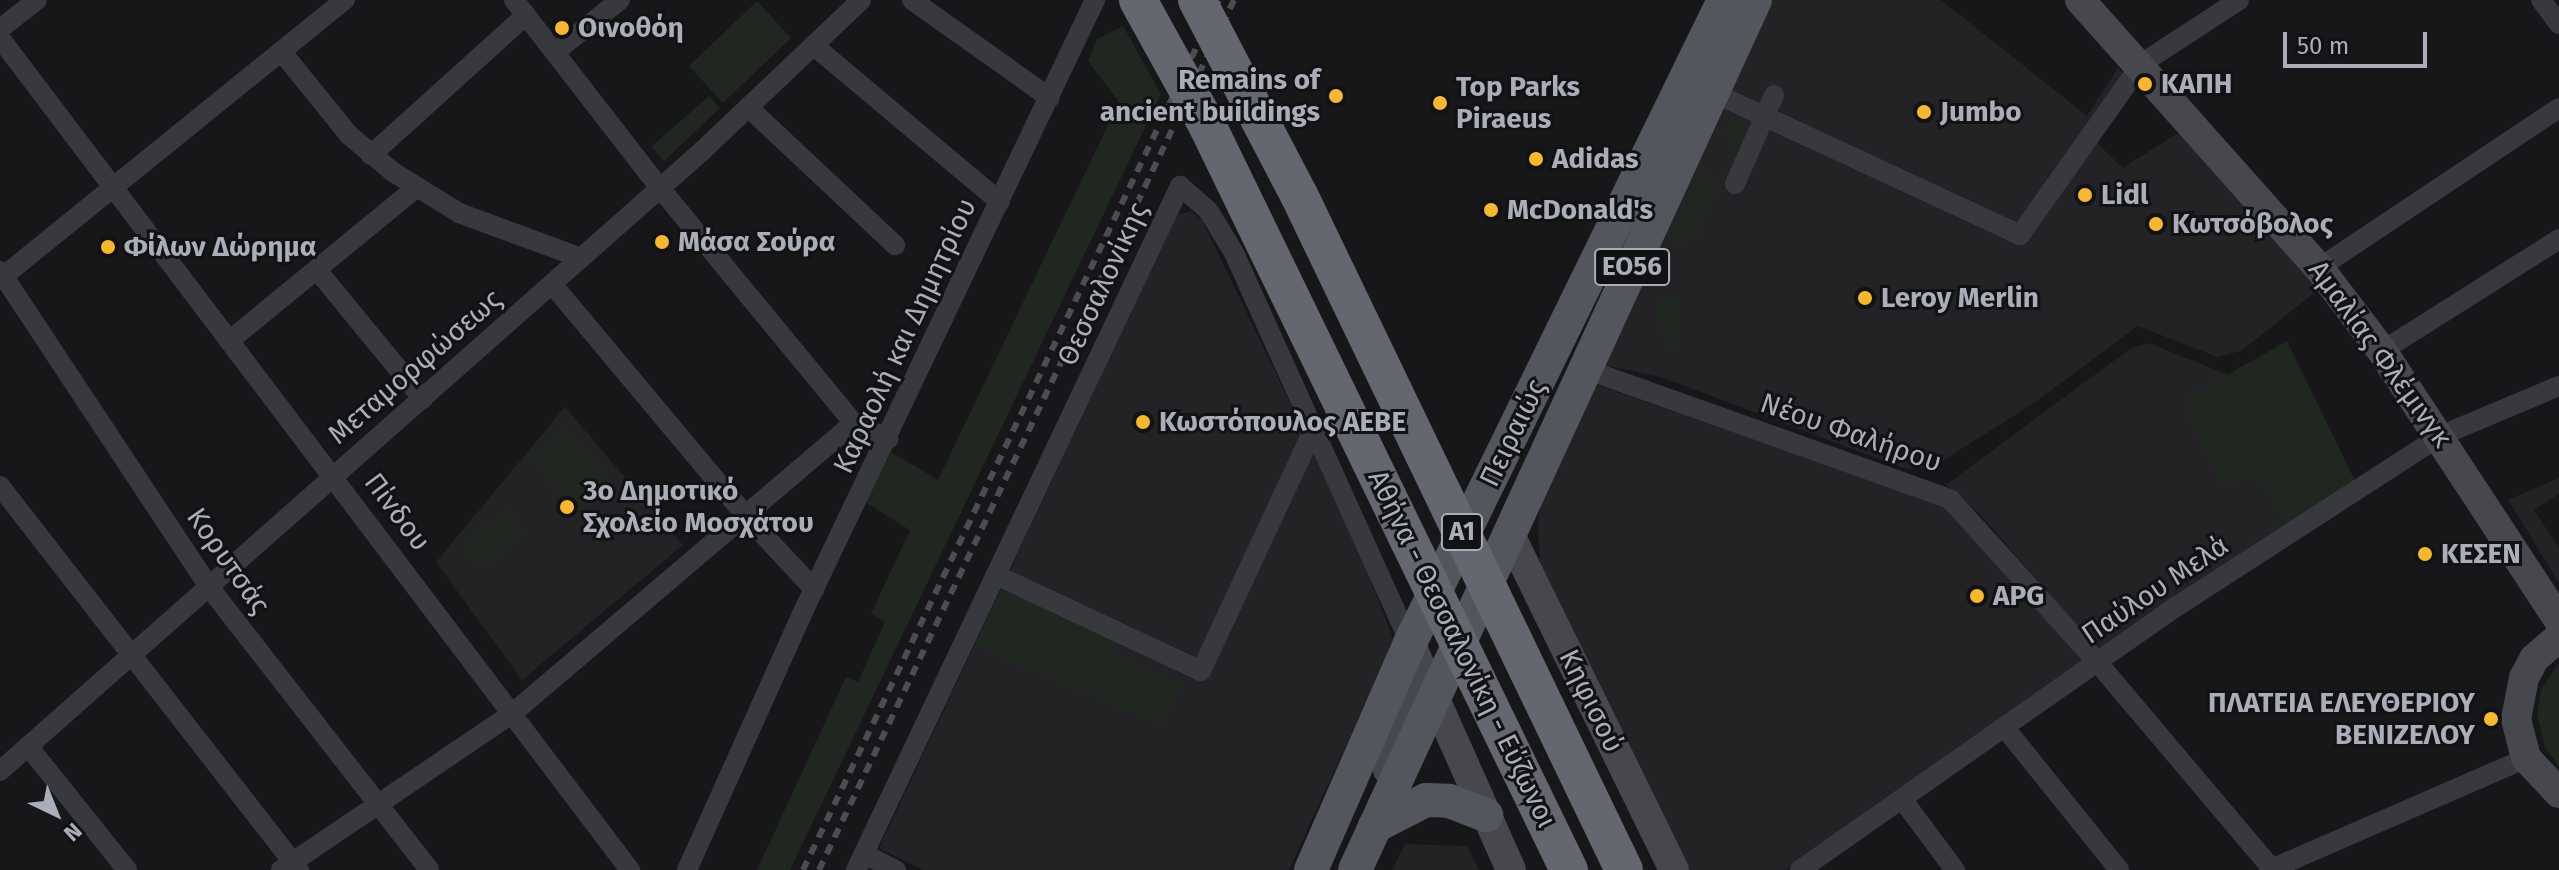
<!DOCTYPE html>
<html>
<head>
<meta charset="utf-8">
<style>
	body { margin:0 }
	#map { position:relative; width:2559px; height:870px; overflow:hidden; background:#171719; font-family:"Fira Sans",sans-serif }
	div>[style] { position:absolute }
	.built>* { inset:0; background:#232326 }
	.green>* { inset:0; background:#1f2720 }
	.street>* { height:20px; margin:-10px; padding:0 10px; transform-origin:10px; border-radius:10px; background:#38393e }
	.secondary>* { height:30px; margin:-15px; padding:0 15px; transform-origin:15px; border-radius:15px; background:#46484e }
	.primary>* { height:34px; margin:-17px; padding:0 17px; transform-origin:17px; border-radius:17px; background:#54565d }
	.rail>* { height:6px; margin-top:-3px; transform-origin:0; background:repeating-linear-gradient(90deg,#4b4d53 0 10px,transparent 0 18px) }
	.highway-bridge>* { height:38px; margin:-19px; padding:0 19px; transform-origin:19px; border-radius:19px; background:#64676f }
	.dots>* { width:22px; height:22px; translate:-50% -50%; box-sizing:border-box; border:4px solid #121214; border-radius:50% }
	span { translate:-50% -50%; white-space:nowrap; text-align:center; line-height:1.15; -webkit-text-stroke:6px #121214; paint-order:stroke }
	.shield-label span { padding:2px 6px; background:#121214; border:2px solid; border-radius:6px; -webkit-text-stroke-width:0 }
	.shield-label { font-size:26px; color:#a9aeb9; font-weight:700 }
	.poi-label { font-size:28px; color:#a9aeb9; font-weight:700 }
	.left { translate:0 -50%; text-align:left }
	.right { translate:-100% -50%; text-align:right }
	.street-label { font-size:28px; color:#a9aeb9 }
	.north { position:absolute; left:16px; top:774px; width:80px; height:80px; -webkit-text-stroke:6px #121214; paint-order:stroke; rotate:137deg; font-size:22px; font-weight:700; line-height:32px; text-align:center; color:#a9aeb9 }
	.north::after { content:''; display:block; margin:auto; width:28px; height:36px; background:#a9aeb9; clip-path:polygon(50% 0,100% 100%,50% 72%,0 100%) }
	.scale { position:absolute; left:2283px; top:32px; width:144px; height:36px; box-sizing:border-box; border:4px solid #a9aeb9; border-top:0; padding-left:10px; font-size:24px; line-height:28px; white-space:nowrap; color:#a9aeb9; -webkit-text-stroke:6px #121214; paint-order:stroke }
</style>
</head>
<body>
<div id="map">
	<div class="built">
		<i style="clip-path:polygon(1768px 0,1941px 0,2087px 116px,2118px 68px,2136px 86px,2095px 141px,2123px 168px,2179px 132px,2319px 289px,2241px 351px,2217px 357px,2138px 326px,2031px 405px,1931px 468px,1903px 468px,1661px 377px,1602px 365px)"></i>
		<i style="clip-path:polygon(1191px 211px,1202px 220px,1349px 525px,1394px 641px,1289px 870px,923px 870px,879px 848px,1177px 215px)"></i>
		<i style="clip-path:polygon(2149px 343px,2231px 376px,2183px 400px,2255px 477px,2286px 527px,2100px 653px,1979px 513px,1946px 485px,2131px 348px)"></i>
		<i style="clip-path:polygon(1594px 384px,1948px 507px,2087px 660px,1785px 870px,1685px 870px,1540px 568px,1538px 518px,1543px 496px)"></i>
		<i style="clip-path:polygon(565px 407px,683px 545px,522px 680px,436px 562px)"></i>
		<i style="clip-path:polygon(2559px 478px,2559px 494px,2534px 510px,2559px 548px,2559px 583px,2508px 500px)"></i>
		<i style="clip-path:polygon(1405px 844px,1467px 846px,1479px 870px,1392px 870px)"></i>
	</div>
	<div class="green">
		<i style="clip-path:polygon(757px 1px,791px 38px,723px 103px,689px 66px)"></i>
		<i style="clip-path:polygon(1123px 26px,1161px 94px,790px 870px,757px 870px,846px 677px,858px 682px,885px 622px,871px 614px,910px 530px,865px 502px,891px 452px,938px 480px,1119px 102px,1088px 61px,1097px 39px)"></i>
		<i style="clip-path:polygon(709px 96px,720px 108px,664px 161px,651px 147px)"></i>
		<i style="clip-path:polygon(1731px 115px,1748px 123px,1734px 157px,1726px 134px)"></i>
		<i style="clip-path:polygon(1707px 166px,1718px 192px,1696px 238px,1669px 248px)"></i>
		<i style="clip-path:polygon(1665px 296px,1679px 300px,1676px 355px,1662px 336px,1657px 312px)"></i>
		<i style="clip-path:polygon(2287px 341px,2356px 483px,2286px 527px,2255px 477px,2221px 484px,2183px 400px)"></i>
		<i style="clip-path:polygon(564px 429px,612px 482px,578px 513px,530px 459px)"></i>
		<i style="clip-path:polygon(507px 509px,526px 532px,482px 569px,463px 546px)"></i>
		<i style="clip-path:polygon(1003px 586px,1120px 641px,1092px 697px,976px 644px)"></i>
		<i style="clip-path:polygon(1116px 655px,1183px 685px,1163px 726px,1097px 697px)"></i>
		<i style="clip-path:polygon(2559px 662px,2559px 766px,2545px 748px,2537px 714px,2541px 690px)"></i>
	</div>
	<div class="street">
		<i style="left:514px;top:0;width:238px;rotate:52.2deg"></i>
		<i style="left:660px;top:188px;width:305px;rotate:50.5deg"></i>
		<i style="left:854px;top:423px;width:38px;rotate:25deg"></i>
		<i style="left:912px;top:0;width:169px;rotate:35.4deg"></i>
		<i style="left:2541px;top:0;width:30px;rotate:53deg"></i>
		<i style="left:0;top:29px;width:47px;rotate:-38.1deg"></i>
		<i style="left:0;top:38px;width:1044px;rotate:52.87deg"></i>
		<i style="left:813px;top:45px;width:244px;rotate:40deg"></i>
		<i style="left:281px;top:51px;width:108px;rotate:51deg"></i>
		<i style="left:349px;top:135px;width:57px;rotate:40.1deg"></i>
		<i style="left:393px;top:172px;width:78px;rotate:31.8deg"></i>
		<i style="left:459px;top:213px;width:130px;rotate:20.2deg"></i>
		<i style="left:555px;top:52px;width:83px;rotate:-38.7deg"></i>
		<i style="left:1712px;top:92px;width:340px;rotate:24.9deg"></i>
		<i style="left:2020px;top:235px;width:209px;rotate:-54.7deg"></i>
		<i style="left:2141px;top:64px;width:117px;rotate:-33.1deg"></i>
		<i style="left:748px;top:107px;width:202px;rotate:43.2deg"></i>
		<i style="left:371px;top:155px;width:209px;rotate:-42.1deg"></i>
		<i style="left:1735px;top:184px;width:97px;rotate:-66.3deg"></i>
		<i style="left:2319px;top:268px;width:288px;rotate:-33.7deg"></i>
		<i style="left:317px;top:270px;width:167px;rotate:50.6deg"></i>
		<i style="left:0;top:271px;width:379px;rotate:56.5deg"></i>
		<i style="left:209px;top:587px;width:358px;rotate:52.1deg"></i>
		<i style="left:0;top:279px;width:444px;rotate:-39deg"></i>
		<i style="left:552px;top:284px;width:300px;rotate:50.1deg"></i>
		<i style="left:744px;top:514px;width:103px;rotate:47deg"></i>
		<i style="left:229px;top:341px;width:242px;rotate:-39.3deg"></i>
		<i style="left:2382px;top:351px;width:209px;rotate:-32.3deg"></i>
		<i style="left:1585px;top:369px;width:387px;rotate:19.6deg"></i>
		<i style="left:1950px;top:499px;width:221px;rotate:47.9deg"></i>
		<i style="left:2098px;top:663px;width:271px;rotate:49.8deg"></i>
		<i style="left:0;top:486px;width:487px;rotate:52.1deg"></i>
		<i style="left:996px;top:575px;width:226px;rotate:25.1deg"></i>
		<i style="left:1201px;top:671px;width:267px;rotate:-65deg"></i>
		<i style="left:2005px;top:728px;width:182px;rotate:51.2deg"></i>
		<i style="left:28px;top:746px;width:159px;rotate:51.4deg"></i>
		<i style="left:0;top:771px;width:934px;rotate:-41.44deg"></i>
		<i style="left:700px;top:153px;width:222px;rotate:-43.5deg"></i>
		<i style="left:1902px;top:799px;width:89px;rotate:53.3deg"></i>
		<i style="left:864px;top:854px;width:36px;rotate:27deg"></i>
		<i style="left:281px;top:870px;width:280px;rotate:-34.1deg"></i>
		<i style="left:513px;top:713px;width:448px;rotate:-40.4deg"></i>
		<i style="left:687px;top:870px;width:278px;rotate:-65.8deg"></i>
		<i style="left:801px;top:616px;width:683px;rotate:-64.49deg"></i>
		<i style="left:856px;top:870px;width:757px;rotate:-64.65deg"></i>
		<i style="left:1180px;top:186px;width:37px;rotate:41deg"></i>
		<i style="left:1208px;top:210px;width:50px;rotate:58.8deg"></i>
		<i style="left:1234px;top:253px;width:428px;rotate:65.7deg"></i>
		<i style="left:1800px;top:870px;width:462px;rotate:-35deg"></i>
		<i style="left:2179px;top:605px;width:311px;rotate:-32.9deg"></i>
		<i style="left:2440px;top:436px;width:129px;rotate:-22.8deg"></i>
		<i style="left:2269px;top:870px;width:280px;rotate:-23.5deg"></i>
	</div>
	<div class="secondary">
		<i style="left:2080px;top:0;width:359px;rotate:48.3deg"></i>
		<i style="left:2319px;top:268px;width:104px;rotate:52.8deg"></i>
		<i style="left:2382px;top:351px;width:322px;rotate:56.7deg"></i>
		<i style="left:1509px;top:533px;width:375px;rotate:63.9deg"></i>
		<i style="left:2559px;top:637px;width:33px;rotate:139deg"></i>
		<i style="left:2534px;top:659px;width:21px;rotate:118deg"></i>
		<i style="left:2524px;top:678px;width:42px;rotate:101deg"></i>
		<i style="left:2516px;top:719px;width:40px;rotate:75.6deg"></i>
		<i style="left:2526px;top:758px;width:48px;rotate:46.7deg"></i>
		<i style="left:1410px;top:643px;width:248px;rotate:66deg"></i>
		<i style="left:1388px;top:770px;width:27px;rotate:-70deg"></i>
		<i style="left:1397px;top:745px;width:85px;rotate:-82.5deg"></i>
	</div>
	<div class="primary">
		<i style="left:1375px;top:826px;width:57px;rotate:-27deg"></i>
		<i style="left:1426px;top:800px;width:23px;rotate:2deg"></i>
		<i style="left:1449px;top:801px;width:40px;rotate:21deg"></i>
		<i style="left:1311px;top:870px;width:248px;rotate:-66.4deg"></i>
		<i style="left:1410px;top:643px;width:716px;rotate:-63.97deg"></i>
		<i style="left:1355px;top:870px;width:958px;rotate:-65.31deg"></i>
	</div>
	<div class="rail">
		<i style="left:803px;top:870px;width:964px;rotate:-64.44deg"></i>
		<i style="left:819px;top:870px;width:964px;rotate:-64.5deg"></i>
	</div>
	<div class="highway-bridge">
		<i style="left:1138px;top:0;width:145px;rotate:61.1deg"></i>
		<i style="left:1208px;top:127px;width:826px;rotate:64.09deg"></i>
		<i style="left:1197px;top:0;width:220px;rotate:62.4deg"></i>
		<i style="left:1299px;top:195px;width:749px;rotate:64.29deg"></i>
	</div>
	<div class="dots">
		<i style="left:562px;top:28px;background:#f6b732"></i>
		<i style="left:2145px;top:84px;background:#f6b732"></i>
		<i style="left:1336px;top:96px;background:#f6b732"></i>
		<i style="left:1440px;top:103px;background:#f6b732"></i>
		<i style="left:1924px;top:112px;background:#f6b732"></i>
		<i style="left:1536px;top:159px;background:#f6b732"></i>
		<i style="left:2085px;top:195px;background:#f6b732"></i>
		<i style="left:1491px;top:210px;background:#f6b732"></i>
		<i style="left:2156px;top:224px;background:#f6b732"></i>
		<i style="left:662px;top:242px;background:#f6b732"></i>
		<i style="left:108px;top:247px;background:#f6b732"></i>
		<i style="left:1865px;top:298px;background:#f6b732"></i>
		<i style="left:1143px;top:422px;background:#f6b732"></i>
		<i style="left:567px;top:507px;background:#f6b732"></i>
		<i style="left:2425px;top:554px;background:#f6b732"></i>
		<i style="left:1977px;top:596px;background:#f6b732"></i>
		<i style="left:2491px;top:719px;background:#f6b732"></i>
	</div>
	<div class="shield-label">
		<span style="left:1632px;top:267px">ΕΟ56</span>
		<span style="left:1462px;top:532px">Α1</span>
	</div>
	<div class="poi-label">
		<span class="left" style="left:578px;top:28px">Οινοθόη</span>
		<span class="right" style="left:1320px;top:96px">Remains of<br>ancient buildings</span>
		<span class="left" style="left:2161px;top:84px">ΚΑΠΗ</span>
		<span class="left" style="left:1456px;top:103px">Top Parks<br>Piraeus</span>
		<span class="left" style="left:1940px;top:112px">Jumbo</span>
		<span class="left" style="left:1552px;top:159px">Adidas</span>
		<span class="left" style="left:2101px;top:195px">Lidl</span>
		<span class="left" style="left:1507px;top:210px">McDonald's</span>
		<span class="left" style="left:2172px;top:224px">Κωτσόβολος</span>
		<span class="left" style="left:678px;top:242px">Μάσα Σούρα</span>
		<span class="left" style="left:124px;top:247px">Φίλων Δώρημα</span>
		<span class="left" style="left:1881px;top:298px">Leroy Merlin</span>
		<span class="left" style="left:1159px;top:422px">Κωστόπουλος ΑΕΒΕ</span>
		<span class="left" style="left:583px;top:507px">3ο Δημοτικό<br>Σχολείο Μοσχάτου</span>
		<span class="left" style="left:2441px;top:554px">ΚΕΣΕΝ</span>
		<span class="left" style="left:1993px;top:596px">APG</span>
		<span class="right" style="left:2475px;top:719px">ΠΛΑΤΕΙΑ ΕΛΕΥΘΕΡΙΟΥ<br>ΒΕΝΙΖΕΛΟΥ</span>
	</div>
	<div class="street-label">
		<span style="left:1103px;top:284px;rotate:-65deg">Θεσσαλονίκης</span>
		<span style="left:905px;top:336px;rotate:-65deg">Καραολή και Δημητρίου</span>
		<span style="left:2380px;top:354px;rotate:54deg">Αμαλίας Φλέμινγκ</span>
		<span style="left:415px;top:367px;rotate:-41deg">Μεταμορφώσεως</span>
		<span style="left:1513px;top:433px;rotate:-64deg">Πειραιώς</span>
		<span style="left:1851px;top:433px;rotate:19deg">Νέου Φαλήρου</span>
		<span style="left:397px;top:512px;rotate:53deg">Πίνδου</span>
		<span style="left:228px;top:561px;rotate:55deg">Κορυτσάς</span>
		<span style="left:2155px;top:590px;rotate:-34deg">Παύλου Μελά</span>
		<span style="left:1462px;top:649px;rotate:64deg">Αθήνα - Θεσσαλονίκη - Εύζωνοι</span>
		<span style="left:1591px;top:701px;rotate:64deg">Κηφισού</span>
	</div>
	<div class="north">N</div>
	<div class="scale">50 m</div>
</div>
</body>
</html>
